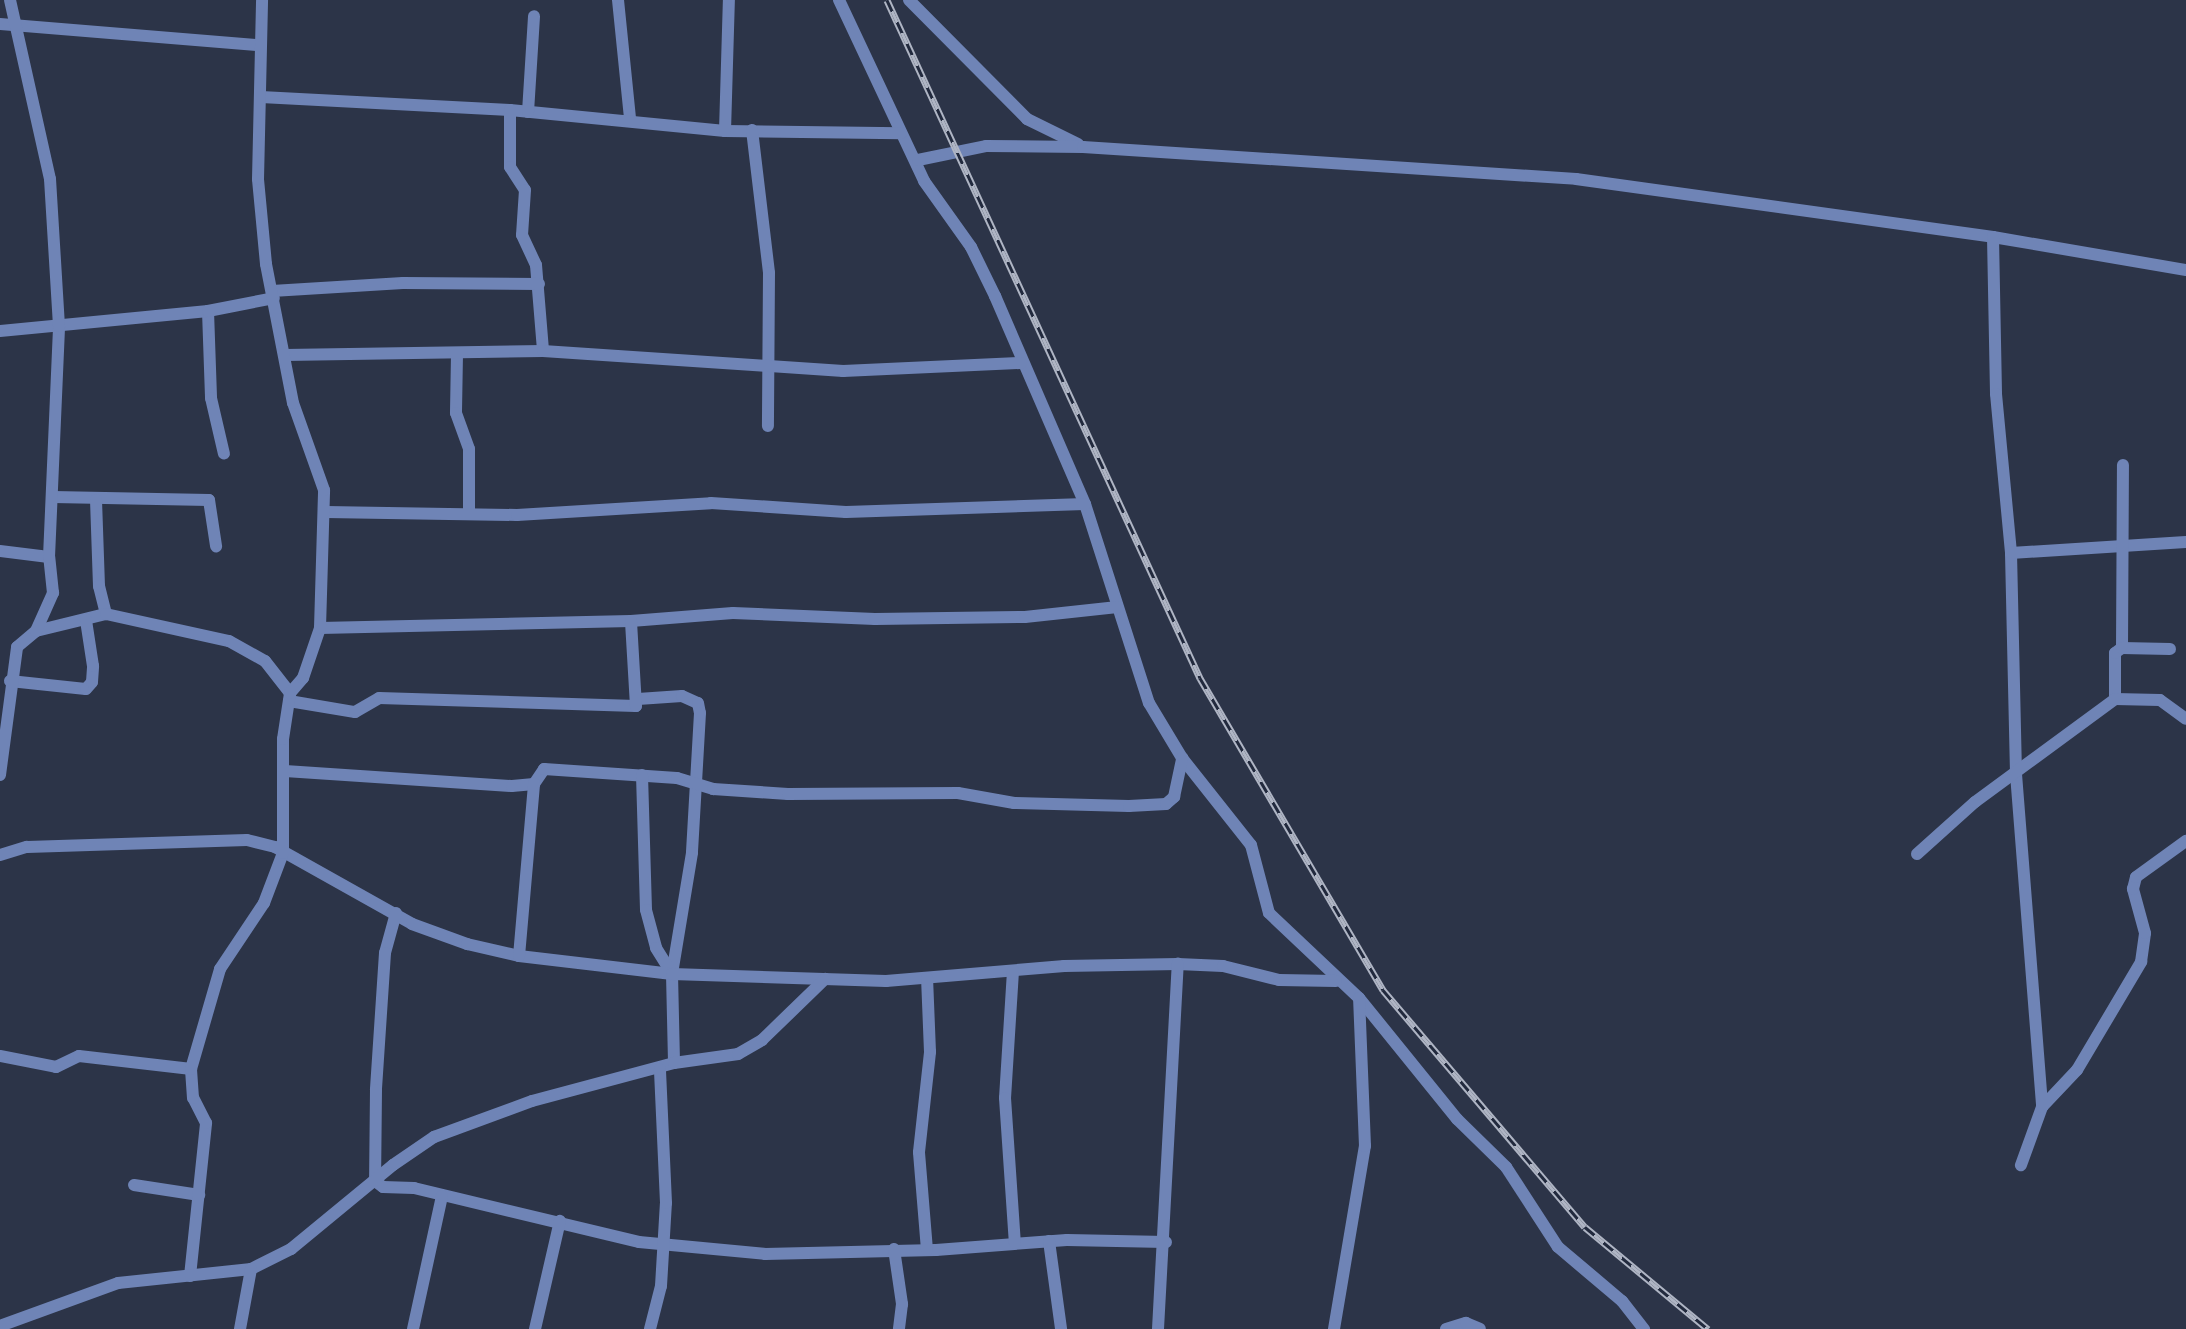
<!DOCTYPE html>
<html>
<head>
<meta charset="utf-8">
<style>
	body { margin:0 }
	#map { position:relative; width:2186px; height:1329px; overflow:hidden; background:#2c3448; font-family:Overpass,sans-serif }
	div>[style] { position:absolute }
	.street>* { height:12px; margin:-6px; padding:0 6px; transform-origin:6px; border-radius:6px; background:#6f84b6 }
	.rail>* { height:7px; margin-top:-3.5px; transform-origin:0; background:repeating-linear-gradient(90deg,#222a3e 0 12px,#afb5c4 0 24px); box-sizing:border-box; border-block:2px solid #afb5c4 }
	span { translate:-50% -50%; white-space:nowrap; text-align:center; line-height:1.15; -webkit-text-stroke:6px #222a3e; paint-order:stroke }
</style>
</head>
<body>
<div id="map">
	<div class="street">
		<i style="left:618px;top:0;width:120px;rotate:84.2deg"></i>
		<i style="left:839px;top:0;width:200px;rotate:64.8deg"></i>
		<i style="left:924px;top:181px;width:81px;rotate:54.5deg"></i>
		<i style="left:971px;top:247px;width:55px;rotate:63.9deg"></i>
		<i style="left:995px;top:296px;width:227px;rotate:66.6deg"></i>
		<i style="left:1085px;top:504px;width:209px;rotate:72.2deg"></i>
		<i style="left:1149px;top:703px;width:64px;rotate:59deg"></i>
		<i style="left:1182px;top:758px;width:111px;rotate:51.6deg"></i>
		<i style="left:1251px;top:845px;width:70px;rotate:75.2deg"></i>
		<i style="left:1269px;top:913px;width:124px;rotate:43.4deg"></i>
		<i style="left:1359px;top:998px;width:156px;rotate:51deg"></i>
		<i style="left:1457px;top:1119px;width:69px;rotate:44.4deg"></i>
		<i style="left:1506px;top:1167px;width:95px;rotate:57deg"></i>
		<i style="left:1558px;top:1247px;width:84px;rotate:40.2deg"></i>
		<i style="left:1622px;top:1301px;width:36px;rotate:52deg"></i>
		<i style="left:909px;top:0;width:168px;rotate:45.2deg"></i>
		<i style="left:1027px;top:119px;width:57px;rotate:26.1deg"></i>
		<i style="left:0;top:24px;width:259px;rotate:4.7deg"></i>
		<i style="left:261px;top:97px;width:249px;rotate:3deg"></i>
		<i style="left:510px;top:110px;width:216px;rotate:5.6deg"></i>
		<i style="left:725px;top:131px;width:176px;rotate:0.7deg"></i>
		<i style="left:510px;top:110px;width:57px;rotate:90deg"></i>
		<i style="left:510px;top:167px;width:27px;rotate:57deg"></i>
		<i style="left:525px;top:190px;width:45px;rotate:93.8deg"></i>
		<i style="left:522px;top:235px;width:33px;rotate:65deg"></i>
		<i style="left:536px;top:265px;width:86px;rotate:85.3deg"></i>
		<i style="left:528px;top:112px;width:96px;rotate:-86.4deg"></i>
		<i style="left:752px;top:130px;width:144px;rotate:83.2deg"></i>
		<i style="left:769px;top:273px;width:153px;rotate:90.4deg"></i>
		<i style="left:725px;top:131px;width:131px;rotate:-88.3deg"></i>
		<i style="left:918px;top:160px;width:69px;rotate:-11.6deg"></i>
		<i style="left:986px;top:146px;width:97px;rotate:0.6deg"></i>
		<i style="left:1083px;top:147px;width:494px;rotate:3.7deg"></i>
		<i style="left:1576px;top:179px;width:421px;rotate:7.9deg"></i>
		<i style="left:1993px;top:237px;width:196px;rotate:9.7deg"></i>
		<i style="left:1993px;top:237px;width:157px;rotate:88.9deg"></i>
		<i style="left:1996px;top:394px;width:160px;rotate:84.6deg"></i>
		<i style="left:2011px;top:553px;width:221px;rotate:88.7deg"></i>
		<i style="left:2016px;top:774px;width:334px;rotate:85.5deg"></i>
		<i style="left:2042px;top:1107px;width:62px;rotate:109.9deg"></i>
		<i style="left:272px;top:291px;width:131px;rotate:-3.5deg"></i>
		<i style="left:403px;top:283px;width:136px;rotate:0.4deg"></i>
		<i style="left:208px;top:311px;width:87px;rotate:88deg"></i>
		<i style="left:211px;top:398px;width:57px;rotate:76.9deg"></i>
		<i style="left:0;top:331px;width:209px;rotate:-5.5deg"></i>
		<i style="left:208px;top:311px;width:67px;rotate:-11.1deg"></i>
		<i style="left:457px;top:354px;width:59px;rotate:91deg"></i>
		<i style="left:456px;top:413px;width:38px;rotate:70deg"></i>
		<i style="left:469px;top:449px;width:63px;rotate:90deg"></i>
		<i style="left:285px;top:355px;width:258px;rotate:-0.9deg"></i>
		<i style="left:543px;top:351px;width:301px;rotate:3.8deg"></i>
		<i style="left:843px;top:371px;width:178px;rotate:-2.6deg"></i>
		<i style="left:53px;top:497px;width:156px;rotate:1.1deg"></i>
		<i style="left:209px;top:500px;width:47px;rotate:81.3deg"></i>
		<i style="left:96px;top:500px;width:86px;rotate:88deg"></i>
		<i style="left:99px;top:586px;width:29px;rotate:76deg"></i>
		<i style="left:326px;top:512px;width:191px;rotate:0.9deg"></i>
		<i style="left:517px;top:515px;width:194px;rotate:-3.5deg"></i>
		<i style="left:711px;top:503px;width:135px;rotate:3.8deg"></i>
		<i style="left:846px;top:512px;width:239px;rotate:-1.9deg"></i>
		<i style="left:0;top:551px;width:49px;rotate:7deg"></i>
		<i style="left:2011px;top:553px;width:175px;rotate:-3.6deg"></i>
		<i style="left:320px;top:628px;width:311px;rotate:-1.3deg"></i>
		<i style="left:631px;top:621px;width:102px;rotate:-4.5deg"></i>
		<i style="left:733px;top:613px;width:142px;rotate:2.4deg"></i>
		<i style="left:875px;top:619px;width:150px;rotate:-0.8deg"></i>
		<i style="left:1025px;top:617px;width:93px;rotate:-6.2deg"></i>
		<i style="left:36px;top:631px;width:72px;rotate:-13.7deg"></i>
		<i style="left:106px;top:614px;width:126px;rotate:12.4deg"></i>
		<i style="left:229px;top:641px;width:41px;rotate:29.1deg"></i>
		<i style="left:265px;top:661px;width:41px;rotate:52deg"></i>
		<i style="left:2122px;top:648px;width:183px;rotate:-89.7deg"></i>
		<i style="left:10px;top:681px;width:76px;rotate:6deg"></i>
		<i style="left:86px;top:689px;width:9px;rotate:-49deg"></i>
		<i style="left:92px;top:682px;width:16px;rotate:-86deg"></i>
		<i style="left:93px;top:666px;width:47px;rotate:-98.7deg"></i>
		<i style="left:638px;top:699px;width:44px;rotate:-3.9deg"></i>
		<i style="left:682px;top:696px;width:17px;rotate:24deg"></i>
		<i style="left:698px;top:703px;width:10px;rotate:79deg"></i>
		<i style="left:700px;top:713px;width:140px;rotate:93.3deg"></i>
		<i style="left:692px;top:853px;width:123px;rotate:99.4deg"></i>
		<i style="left:672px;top:974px;width:89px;rotate:88.7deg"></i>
		<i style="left:2115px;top:699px;width:46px;rotate:-90deg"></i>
		<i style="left:2115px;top:653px;width:9px;rotate:-36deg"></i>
		<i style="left:2122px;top:648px;width:48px;rotate:1.2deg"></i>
		<i style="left:289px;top:701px;width:67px;rotate:9.5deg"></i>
		<i style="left:355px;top:712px;width:28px;rotate:-30deg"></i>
		<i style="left:379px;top:698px;width:257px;rotate:1.8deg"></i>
		<i style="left:636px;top:706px;width:85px;rotate:-93.4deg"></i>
		<i style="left:285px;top:771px;width:227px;rotate:3.8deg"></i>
		<i style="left:512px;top:786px;width:22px;rotate:-5deg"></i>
		<i style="left:534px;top:784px;width:18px;rotate:-56deg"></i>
		<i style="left:544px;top:769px;width:133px;rotate:3.9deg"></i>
		<i style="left:677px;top:778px;width:38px;rotate:17deg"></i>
		<i style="left:713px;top:789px;width:75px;rotate:3.8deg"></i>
		<i style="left:788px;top:794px;width:170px;rotate:-0.3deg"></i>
		<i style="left:958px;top:793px;width:57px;rotate:10.1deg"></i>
		<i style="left:1014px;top:803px;width:115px;rotate:1.5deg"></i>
		<i style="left:1129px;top:806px;width:37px;rotate:-3deg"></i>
		<i style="left:1166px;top:804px;width:11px;rotate:-41deg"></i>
		<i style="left:1174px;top:797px;width:40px;rotate:-78deg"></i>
		<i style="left:0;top:775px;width:129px;rotate:-82.4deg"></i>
		<i style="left:17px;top:647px;width:25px;rotate:-40deg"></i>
		<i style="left:36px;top:631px;width:42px;rotate:-65.9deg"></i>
		<i style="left:53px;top:593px;width:36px;rotate:-96deg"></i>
		<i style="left:49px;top:557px;width:231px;rotate:-87.5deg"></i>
		<i style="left:59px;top:326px;width:147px;rotate:-93.5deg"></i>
		<i style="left:50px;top:179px;width:183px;rotate:-102.6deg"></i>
		<i style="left:642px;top:775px;width:135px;rotate:88.3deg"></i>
		<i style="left:646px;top:910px;width:39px;rotate:75deg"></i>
		<i style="left:656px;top:948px;width:31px;rotate:58deg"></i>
		<i style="left:1917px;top:854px;width:78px;rotate:-41.9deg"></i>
		<i style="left:1975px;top:802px;width:174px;rotate:-36.3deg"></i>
		<i style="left:2115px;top:699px;width:45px;rotate:1.3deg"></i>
		<i style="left:2160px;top:700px;width:32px;rotate:36deg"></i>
		<i style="left:0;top:855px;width:28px;rotate:-17deg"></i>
		<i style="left:27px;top:847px;width:220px;rotate:-1.8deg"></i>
		<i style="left:247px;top:840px;width:29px;rotate:14deg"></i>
		<i style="left:275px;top:847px;width:157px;rotate:29.3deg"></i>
		<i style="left:412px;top:924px;width:59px;rotate:20deg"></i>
		<i style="left:467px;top:944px;width:53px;rotate:13deg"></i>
		<i style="left:519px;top:956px;width:154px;rotate:6.7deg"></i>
		<i style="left:672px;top:974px;width:214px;rotate:1.9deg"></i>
		<i style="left:886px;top:981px;width:179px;rotate:-4.8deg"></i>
		<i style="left:1064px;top:966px;width:114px;rotate:-1deg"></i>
		<i style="left:1178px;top:964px;width:45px;rotate:2.5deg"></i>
		<i style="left:1223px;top:966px;width:58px;rotate:14deg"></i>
		<i style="left:1279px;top:980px;width:57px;rotate:1deg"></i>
		<i style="left:396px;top:913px;width:41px;rotate:105.4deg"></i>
		<i style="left:385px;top:953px;width:137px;rotate:93.8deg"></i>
		<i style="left:376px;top:1090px;width:91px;rotate:90.6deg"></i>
		<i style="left:375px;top:1181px;width:10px;rotate:37deg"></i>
		<i style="left:383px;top:1187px;width:31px;rotate:2deg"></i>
		<i style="left:414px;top:1188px;width:231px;rotate:13.5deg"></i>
		<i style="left:639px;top:1242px;width:127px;rotate:5.4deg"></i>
		<i style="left:765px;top:1254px;width:171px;rotate:-1.3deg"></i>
		<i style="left:936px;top:1250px;width:131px;rotate:-4.4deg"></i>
		<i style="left:1067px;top:1240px;width:99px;rotate:1.2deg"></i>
		<i style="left:519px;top:956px;width:173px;rotate:-85deg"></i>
		<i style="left:1013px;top:971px;width:127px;rotate:93.6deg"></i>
		<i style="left:1005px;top:1098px;width:145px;rotate:86.1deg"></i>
		<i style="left:0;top:1056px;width:57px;rotate:11.1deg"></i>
		<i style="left:56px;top:1067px;width:25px;rotate:-26deg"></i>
		<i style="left:79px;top:1056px;width:113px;rotate:6.6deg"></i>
		<i style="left:2042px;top:1107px;width:51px;rotate:-46.6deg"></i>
		<i style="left:2077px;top:1070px;width:126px;rotate:-59.3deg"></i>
		<i style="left:2141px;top:962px;width:29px;rotate:-82deg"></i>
		<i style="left:2145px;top:933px;width:46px;rotate:-105.3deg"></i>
		<i style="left:2133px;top:889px;width:12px;rotate:-76deg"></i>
		<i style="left:2136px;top:877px;width:62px;rotate:-35.8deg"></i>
		<i style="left:134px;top:1185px;width:66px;rotate:8.7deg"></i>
		<i style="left:1049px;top:1241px;width:89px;rotate:82.2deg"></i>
		<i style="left:894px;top:1249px;width:56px;rotate:81.7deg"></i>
		<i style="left:902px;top:1304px;width:25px;rotate:97deg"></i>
		<i style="left:927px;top:1250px;width:98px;rotate:-94.7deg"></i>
		<i style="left:919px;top:1152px;width:101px;rotate:-83.7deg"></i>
		<i style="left:930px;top:1052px;width:74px;rotate:-92.3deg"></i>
		<i style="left:190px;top:1276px;width:154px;rotate:-84deg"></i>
		<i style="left:206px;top:1123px;width:28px;rotate:-117deg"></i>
		<i style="left:193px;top:1098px;width:29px;rotate:-94deg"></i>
		<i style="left:191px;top:1069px;width:104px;rotate:-73.8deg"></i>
		<i style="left:220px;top:969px;width:79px;rotate:-56.3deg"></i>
		<i style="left:264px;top:903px;width:53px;rotate:-69.2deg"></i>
		<i style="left:283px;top:853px;width:114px;rotate:-90deg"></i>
		<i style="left:283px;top:739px;width:47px;rotate:-81.3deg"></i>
		<i style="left:290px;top:693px;width:20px;rotate:-49deg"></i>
		<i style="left:303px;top:678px;width:53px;rotate:-71.2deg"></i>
		<i style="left:320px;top:628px;width:138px;rotate:-88.3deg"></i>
		<i style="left:324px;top:490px;width:92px;rotate:-109.6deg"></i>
		<i style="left:293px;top:403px;width:142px;rotate:-101deg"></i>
		<i style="left:266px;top:264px;width:85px;rotate:-95.4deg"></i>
		<i style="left:258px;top:179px;width:179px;rotate:-88.7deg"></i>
		<i style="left:0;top:1326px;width:126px;rotate:-20deg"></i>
		<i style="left:118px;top:1283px;width:134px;rotate:-6deg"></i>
		<i style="left:251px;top:1269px;width:45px;rotate:-26.6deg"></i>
		<i style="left:291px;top:1249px;width:132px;rotate:-39.5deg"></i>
		<i style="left:393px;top:1165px;width:50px;rotate:-34.3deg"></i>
		<i style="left:434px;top:1137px;width:104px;rotate:-20.2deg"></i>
		<i style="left:532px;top:1101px;width:147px;rotate:-15deg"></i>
		<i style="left:674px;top:1063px;width:65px;rotate:-8deg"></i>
		<i style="left:738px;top:1054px;width:28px;rotate:-30deg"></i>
		<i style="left:762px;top:1040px;width:88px;rotate:-44.1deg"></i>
		<i style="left:240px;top:1329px;width:61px;rotate:-79.6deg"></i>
		<i style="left:413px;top:1329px;width:136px;rotate:-77.7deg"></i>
		<i style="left:535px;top:1329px;width:111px;rotate:-77deg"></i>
		<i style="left:650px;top:1329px;width:44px;rotate:-75.7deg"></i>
		<i style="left:661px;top:1286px;width:83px;rotate:-86.6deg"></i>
		<i style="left:666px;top:1203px;width:134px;rotate:-92.6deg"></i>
		<i style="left:1158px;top:1329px;width:366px;rotate:-86.9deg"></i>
		<i style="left:1334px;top:1329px;width:186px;rotate:-80.4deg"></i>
		<i style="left:1365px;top:1146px;width:148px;rotate:-92.3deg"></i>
		<i style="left:1446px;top:1329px;width:21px;rotate:-17deg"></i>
		<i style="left:1466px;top:1323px;width:15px;rotate:23deg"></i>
	</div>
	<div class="rail">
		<i style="left:887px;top:0;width:747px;rotate:65.22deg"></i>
		<i style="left:1200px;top:678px;width:362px;rotate:59.6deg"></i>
		<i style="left:1383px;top:990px;width:311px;rotate:49.6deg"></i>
		<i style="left:1585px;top:1227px;width:160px;rotate:39.7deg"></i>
	</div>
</div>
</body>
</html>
